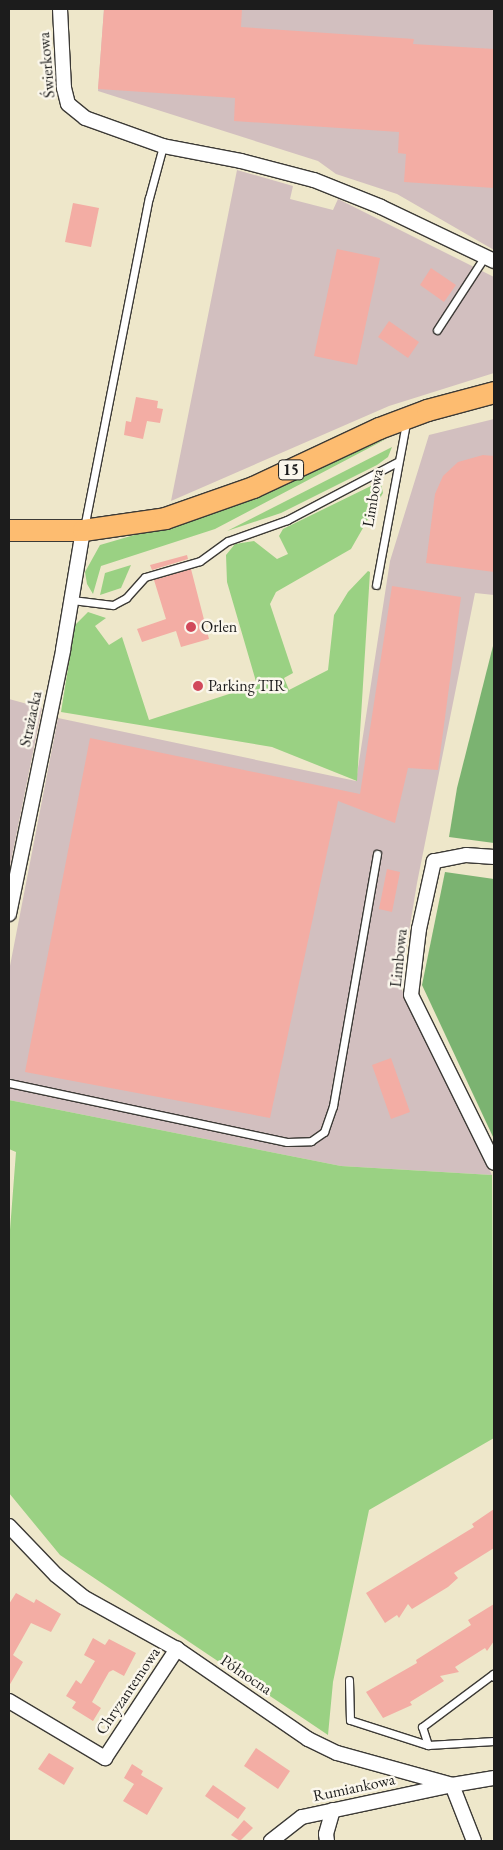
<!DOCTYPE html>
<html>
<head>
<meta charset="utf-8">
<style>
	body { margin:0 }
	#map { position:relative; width:503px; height:1850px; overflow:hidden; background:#eee7ca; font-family:"EB Garamond",serif }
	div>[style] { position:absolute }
	.industrial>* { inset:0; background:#d2bfbf }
	.green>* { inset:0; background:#9ad183 }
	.forest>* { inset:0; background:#7bb371 }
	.building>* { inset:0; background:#f3ada4 }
	.roads { filter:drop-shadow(1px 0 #3c3a36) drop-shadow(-1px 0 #3c3a36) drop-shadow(0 1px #3c3a36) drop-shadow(0 -1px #3c3a36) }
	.service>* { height:7px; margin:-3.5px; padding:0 3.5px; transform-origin:3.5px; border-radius:3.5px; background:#fff }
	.minor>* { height:14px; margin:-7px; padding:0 7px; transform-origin:7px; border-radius:7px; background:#fff }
	.primary>* { height:21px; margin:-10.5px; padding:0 10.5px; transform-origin:10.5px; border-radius:10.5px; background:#fdbc70 }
	.dots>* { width:14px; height:14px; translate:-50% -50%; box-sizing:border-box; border:2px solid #fbf7ec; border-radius:50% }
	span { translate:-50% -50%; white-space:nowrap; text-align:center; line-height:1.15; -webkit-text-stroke:5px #fbf7ec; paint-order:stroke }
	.shield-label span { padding:1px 4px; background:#fbf7ec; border:1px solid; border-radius:4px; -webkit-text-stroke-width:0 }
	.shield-label { font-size:15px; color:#1c1c1c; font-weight:700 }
	.street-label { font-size:16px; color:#1c1c1c }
	.poi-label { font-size:16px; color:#1c1c1c }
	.left { translate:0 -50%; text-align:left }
	.frame { position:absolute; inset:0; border:10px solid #1c1c1c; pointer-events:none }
</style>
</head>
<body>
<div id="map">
	<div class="industrial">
		<i style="clip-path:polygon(104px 9px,494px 9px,494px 250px,397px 194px,336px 174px,318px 161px,98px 91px)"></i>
		<i style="clip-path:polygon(237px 170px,293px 186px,290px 199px,333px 210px,338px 199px,494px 277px,494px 373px,389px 406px,171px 501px)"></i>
		<i style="clip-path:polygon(494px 419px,494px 595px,475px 593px,417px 883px,400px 986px,492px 1175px,341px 1166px,9px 1100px,9px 971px,58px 718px,356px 781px,390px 561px,429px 435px)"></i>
		<i style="clip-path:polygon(9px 699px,42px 708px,9px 871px)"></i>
	</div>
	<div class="green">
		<i style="clip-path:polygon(388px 438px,215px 529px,101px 566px,93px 594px,87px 584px,85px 572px,100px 545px,227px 508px)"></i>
		<i style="clip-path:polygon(392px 447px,388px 457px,377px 465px,281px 513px,227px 531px)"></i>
		<i style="clip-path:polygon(377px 483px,381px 484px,383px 493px,351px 549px,276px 592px,270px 604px,293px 673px,284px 678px,289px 690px,328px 670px,334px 615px,348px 592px,368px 571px,370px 572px,357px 781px,272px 747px,61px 712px,75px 625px,88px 612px,106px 618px,95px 626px,109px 645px,122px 637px,149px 720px,257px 685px,227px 582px,226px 555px,235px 544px,254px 541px,277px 559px,288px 554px,279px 536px,283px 529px)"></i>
		<i style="clip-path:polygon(131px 565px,121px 588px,100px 595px,105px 573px)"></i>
		<i style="clip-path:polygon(9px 1100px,341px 1166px,492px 1175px,494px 1438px,369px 1510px,333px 1682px,328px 1735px,60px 1555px,9px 1493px,9px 1243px,16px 1152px,9px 1149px)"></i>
	</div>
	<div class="forest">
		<i style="clip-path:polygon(494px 642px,494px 843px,449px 837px,457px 788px)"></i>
		<i style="clip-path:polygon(445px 872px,494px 879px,494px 1139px,422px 985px)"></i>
	</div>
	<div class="building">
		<i style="clip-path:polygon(104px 9px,242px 9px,241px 27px,414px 39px,413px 44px,494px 49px,494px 188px,404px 182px,406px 154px,398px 153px,399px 132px,234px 121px,235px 98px,98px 89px)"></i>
		<i style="clip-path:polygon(73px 203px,99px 208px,91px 247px,65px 242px)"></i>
		<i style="clip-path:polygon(337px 249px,380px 258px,357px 365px,314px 356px)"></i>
		<i style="clip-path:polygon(431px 268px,456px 285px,444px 302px,420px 285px)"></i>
		<i style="clip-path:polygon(389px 321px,419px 342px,408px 358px,378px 337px)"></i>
		<i style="clip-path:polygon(136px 397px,158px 401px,157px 408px,163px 409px,160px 423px,147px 421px,143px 439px,124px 435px,126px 421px,131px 422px)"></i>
		<i style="clip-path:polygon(483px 455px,494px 456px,494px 572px,426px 563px,435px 494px,443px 476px,458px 462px)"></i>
		<i style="clip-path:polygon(187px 555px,188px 559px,152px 570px,150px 565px)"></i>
		<i style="clip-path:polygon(191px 569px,209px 639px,181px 647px,176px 631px,142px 642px,137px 629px,166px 619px,154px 580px)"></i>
		<i style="clip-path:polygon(392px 586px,461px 597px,438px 770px,408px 768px,395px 823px,338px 801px,270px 1118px,25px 1072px,90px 738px,360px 794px)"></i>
		<i style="clip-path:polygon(387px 869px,400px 872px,392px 912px,379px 909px)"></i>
		<i style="clip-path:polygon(391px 1058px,410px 1112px,391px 1119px,372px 1065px)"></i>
		<i style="clip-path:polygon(494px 1509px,494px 1548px,454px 1573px,458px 1578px,448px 1587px,412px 1609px,408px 1604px,399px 1618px,397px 1615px,385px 1623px,366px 1593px,474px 1527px,472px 1524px)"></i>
		<i style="clip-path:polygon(16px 1593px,34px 1603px,36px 1599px,61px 1614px,51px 1632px,31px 1623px,13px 1655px,23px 1662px,9px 1686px,9px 1604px)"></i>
		<i style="clip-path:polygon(494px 1604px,494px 1641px,487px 1651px,485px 1648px,455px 1667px,459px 1672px,440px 1676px,444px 1681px,410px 1702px,412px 1705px,383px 1718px,366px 1692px,417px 1663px,416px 1660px,471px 1625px,468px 1620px)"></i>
		<i style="clip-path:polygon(93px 1638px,105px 1645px,109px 1639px,136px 1653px,124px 1676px,113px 1670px,109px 1672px,92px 1702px,101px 1708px,93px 1721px,72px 1708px,76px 1702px,66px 1696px,76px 1680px,81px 1684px,95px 1661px,84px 1655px)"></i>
		<i style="clip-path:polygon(256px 1748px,290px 1771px,278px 1789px,244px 1766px)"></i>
		<i style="clip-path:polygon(49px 1753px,74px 1768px,64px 1785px,38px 1769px)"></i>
		<i style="clip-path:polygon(132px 1764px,143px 1771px,141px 1775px,163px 1788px,147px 1815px,123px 1801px,134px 1784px,124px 1778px)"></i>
		<i style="clip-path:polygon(213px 1785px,246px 1808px,238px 1819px,205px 1796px)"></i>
		<i style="clip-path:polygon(244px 1820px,253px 1828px,240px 1841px,231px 1835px)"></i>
	</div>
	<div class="roads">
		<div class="service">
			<i style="left:437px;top:330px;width:88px;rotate:-57deg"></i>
			<i style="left:84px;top:528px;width:336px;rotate:-78.9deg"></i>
			<i style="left:149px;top:198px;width:54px;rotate:-74.9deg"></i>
			<i style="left:376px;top:585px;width:165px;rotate:-79.5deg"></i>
			<i style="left:72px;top:600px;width:41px;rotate:7deg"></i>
			<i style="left:113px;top:605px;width:15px;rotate:-28deg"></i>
			<i style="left:126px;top:598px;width:28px;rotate:-48deg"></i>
			<i style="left:145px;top:577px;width:57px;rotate:-16.2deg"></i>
			<i style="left:200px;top:561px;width:34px;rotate:-36deg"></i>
			<i style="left:228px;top:541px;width:63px;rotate:-19.6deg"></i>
			<i style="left:287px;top:520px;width:124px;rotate:-27.8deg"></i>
			<i style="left:9px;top:1083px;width:284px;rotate:12deg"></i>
			<i style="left:287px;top:1142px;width:24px;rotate:-2deg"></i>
			<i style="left:311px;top:1141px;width:16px;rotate:-35deg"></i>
			<i style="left:324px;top:1132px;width:28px;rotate:-71deg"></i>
			<i style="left:333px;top:1106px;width:256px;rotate:-80.1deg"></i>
			<i style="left:349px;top:1680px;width:40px;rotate:88.6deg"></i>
			<i style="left:350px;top:1720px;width:82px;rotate:17.8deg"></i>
			<i style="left:428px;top:1745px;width:66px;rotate:-3.5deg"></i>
			<i style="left:428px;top:1745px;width:19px;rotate:-108deg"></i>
			<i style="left:422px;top:1727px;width:89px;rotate:-36.7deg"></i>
			<i style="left:493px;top:1674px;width:3px;rotate:72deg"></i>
		</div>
		<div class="minor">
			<i style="left:60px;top:9px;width:79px;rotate:87.1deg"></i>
			<i style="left:64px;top:88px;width:16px;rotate:76deg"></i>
			<i style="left:68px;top:104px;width:22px;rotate:39deg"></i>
			<i style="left:85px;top:118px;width:83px;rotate:19.7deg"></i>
			<i style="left:163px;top:146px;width:79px;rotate:10.9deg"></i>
			<i style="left:241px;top:161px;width:75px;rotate:14.6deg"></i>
			<i style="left:314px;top:180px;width:72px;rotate:21.9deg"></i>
			<i style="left:381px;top:207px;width:125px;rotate:25.5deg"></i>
			<i style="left:494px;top:857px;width:28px;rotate:-176deg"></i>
			<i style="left:466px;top:855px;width:33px;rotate:169deg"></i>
			<i style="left:434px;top:861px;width:70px;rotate:102.4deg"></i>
			<i style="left:419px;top:929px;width:66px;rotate:96.9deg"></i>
			<i style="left:411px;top:995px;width:187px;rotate:63.7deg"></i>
			<i style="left:9px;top:914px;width:269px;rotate:-78.4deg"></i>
			<i style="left:63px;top:650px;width:122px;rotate:-80.5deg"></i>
			<i style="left:9px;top:1526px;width:68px;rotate:46.2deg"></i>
			<i style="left:56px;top:1575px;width:35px;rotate:39deg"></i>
			<i style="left:83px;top:1597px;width:107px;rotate:29deg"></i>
			<i style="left:177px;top:1649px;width:159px;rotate:34.5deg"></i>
			<i style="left:308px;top:1739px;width:32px;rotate:26deg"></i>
			<i style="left:337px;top:1753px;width:119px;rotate:15.5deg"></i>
			<i style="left:452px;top:1785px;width:43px;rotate:-9.5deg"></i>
			<i style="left:9px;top:1701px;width:112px;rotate:30.7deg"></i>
			<i style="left:105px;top:1758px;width:131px;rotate:-56.6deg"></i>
			<i style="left:271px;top:1841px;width:39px;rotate:-38deg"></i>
			<i style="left:302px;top:1817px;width:153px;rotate:-12deg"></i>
			<i style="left:452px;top:1785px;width:60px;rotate:68.6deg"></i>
			<i style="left:327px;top:1841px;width:7px;rotate:-98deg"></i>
			<i style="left:326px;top:1834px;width:25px;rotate:-74deg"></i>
		</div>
		<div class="primary">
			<i style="left:9px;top:530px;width:74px"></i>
			<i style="left:83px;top:530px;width:83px;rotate:-8.3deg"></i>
			<i style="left:165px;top:518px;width:93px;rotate:-19.4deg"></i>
			<i style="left:253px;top:487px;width:139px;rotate:-25.1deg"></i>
			<i style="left:379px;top:428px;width:51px;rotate:-20.6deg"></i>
			<i style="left:427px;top:410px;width:69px;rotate:-15deg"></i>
		</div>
	</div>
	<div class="dots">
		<i style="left:191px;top:627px;background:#d1495b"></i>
		<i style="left:198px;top:686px;background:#d1495b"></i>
	</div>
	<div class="shield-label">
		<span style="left:291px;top:470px">15</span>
	</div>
	<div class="street-label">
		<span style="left:47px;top:65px;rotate:-95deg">Świerkowa</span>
		<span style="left:373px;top:498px;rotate:-80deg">Limbowa</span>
		<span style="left:31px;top:719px;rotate:-78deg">Strażacka</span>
		<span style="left:399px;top:958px;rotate:-84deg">Limbowa</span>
		<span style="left:246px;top:1675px;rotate:34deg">Północna</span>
		<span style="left:128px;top:1691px;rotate:-56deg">Chryzantemowa</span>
		<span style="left:354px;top:1788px;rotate:-12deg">Rumiankowa</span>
	</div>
	<div class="poi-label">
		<span class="left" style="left:201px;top:627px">Orlen</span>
		<span class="left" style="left:208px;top:686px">Parking TIR</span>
	</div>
	<div class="frame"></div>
</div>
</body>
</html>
